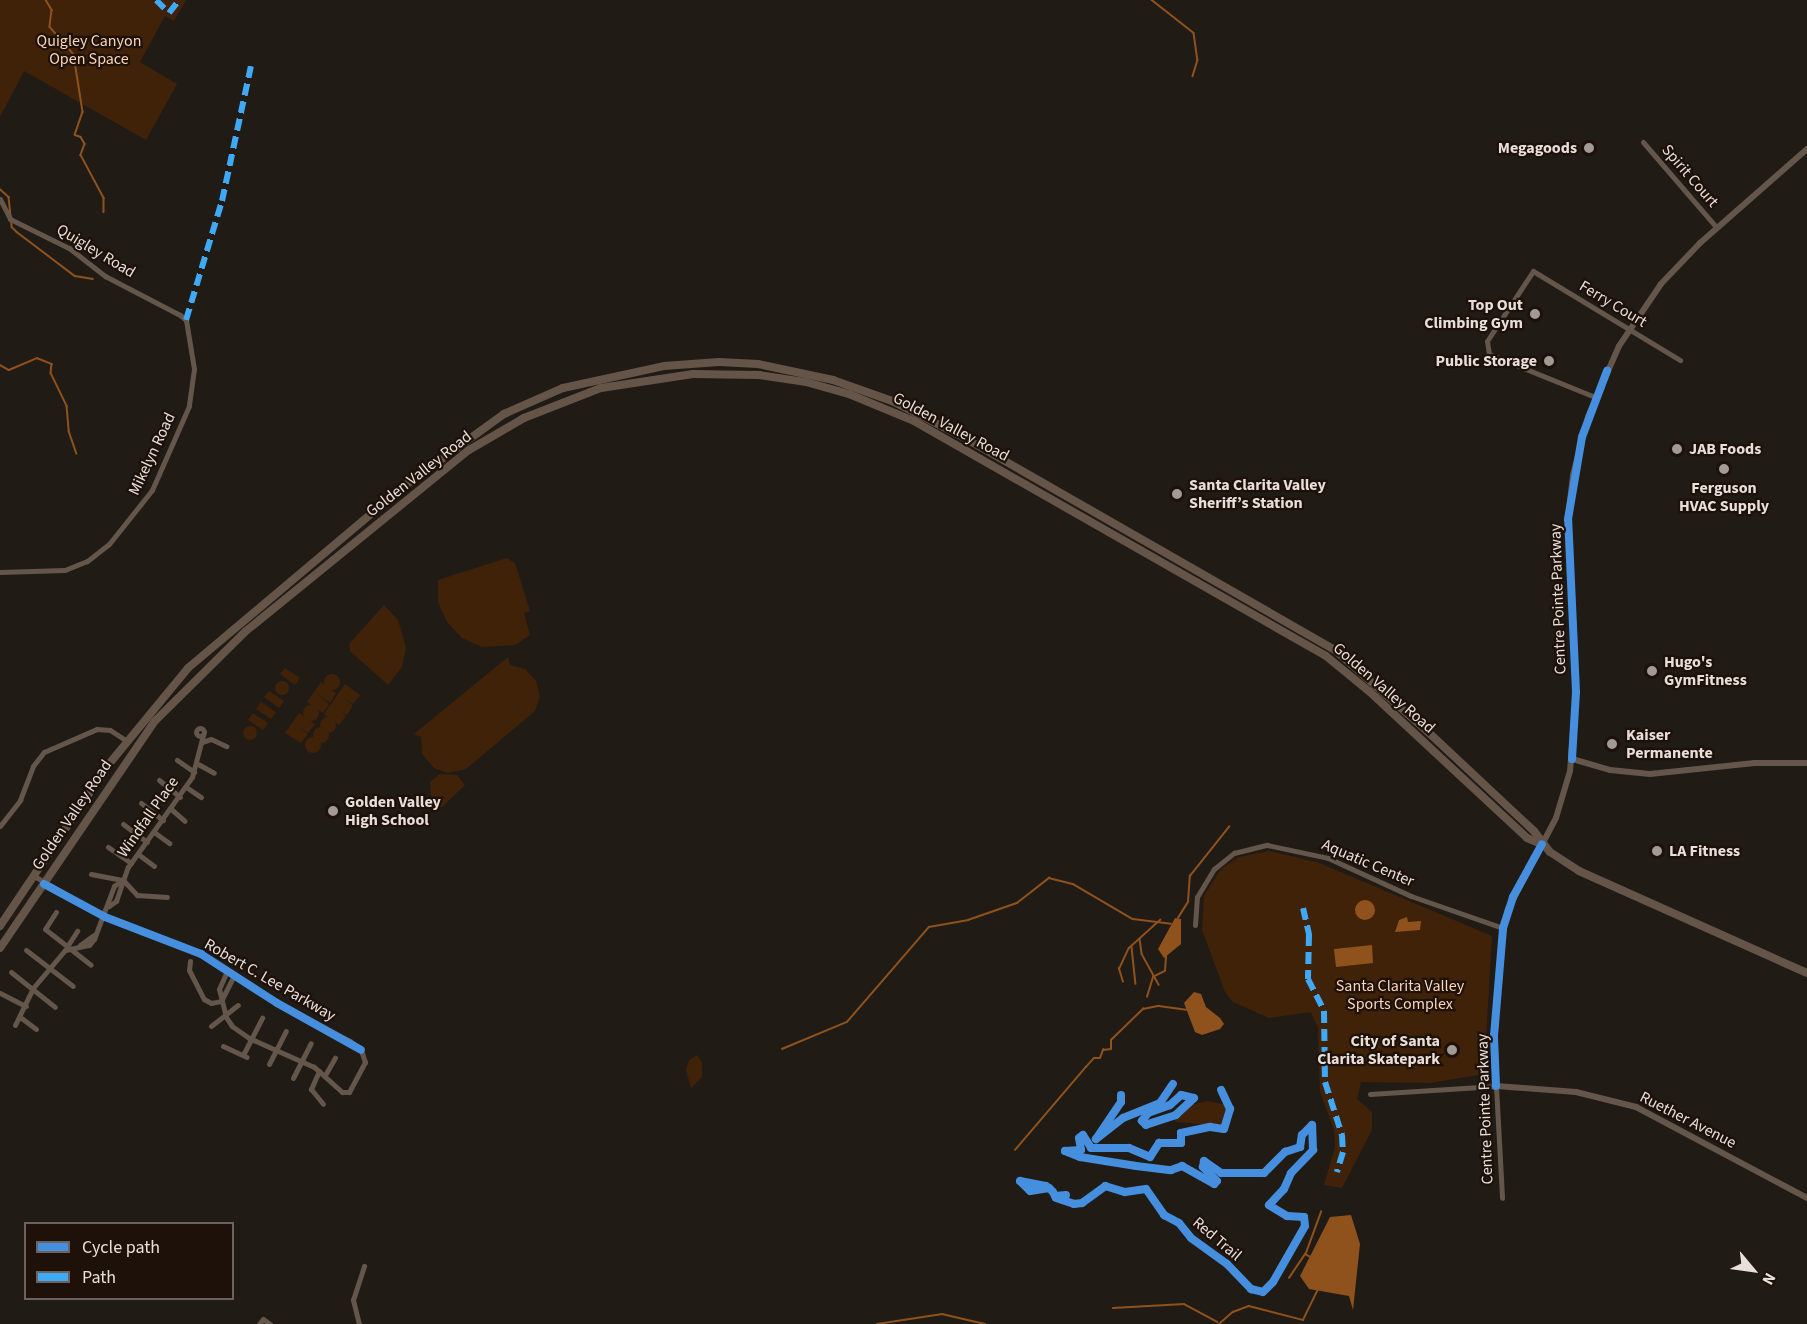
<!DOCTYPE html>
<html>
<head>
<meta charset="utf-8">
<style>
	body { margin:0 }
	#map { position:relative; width:1807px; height:1324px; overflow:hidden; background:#211b16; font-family:"Source Sans 3",sans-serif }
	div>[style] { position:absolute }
	.green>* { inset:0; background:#402208 }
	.round { border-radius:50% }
	.water>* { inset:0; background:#8f521c }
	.stream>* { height:1.5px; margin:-0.75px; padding:0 0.75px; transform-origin:0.75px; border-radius:0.75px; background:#8f521c }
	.minor>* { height:5px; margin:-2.5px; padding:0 2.5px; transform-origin:2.5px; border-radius:2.5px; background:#64564a }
	.minor>.ring { margin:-2.5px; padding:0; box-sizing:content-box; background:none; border:5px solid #64564a; border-radius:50% }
	.tertiary>* { height:6px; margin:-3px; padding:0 3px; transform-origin:3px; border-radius:3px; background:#64564a }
	.primary>* { height:8px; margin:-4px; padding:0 4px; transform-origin:4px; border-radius:4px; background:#655548 }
	.quiet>* { height:6px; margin-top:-3px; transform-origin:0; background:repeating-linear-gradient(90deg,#3fa9f5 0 12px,transparent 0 18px) }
	.cycleway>* { height:8px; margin:-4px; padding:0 4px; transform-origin:4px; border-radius:4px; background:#468fdf }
	.dots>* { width:16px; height:16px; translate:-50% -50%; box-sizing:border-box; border:3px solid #1d1109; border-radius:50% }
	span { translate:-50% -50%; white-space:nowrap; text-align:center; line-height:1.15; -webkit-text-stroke:4.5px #1d1109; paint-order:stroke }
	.park-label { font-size:16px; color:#fbd4b9 }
	.poi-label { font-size:16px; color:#e8dfd9; font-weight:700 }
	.right { translate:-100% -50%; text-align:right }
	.left { translate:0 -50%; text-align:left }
	.street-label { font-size:16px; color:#e8dfd9 }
	.legend { position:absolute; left:24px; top:1222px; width:210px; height:78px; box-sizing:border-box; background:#1d1109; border:2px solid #6e635c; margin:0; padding:8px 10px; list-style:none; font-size:18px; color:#e8dfd9 }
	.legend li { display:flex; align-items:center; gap:12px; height:30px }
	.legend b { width:30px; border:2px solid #6e635c }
	.north { position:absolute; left:1723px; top:1240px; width:60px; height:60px; -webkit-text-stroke:4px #1d1109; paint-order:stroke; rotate:119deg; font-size:16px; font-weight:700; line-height:24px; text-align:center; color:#e8dfd9 }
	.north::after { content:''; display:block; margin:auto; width:21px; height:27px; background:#e8dfd9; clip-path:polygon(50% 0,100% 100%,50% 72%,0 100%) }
</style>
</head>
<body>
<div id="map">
	<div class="green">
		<i style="clip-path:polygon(0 0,186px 0,174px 21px,165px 16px,140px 62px,177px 84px,146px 140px,24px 71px,0 117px)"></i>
		<i style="clip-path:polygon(507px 558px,515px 563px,530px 611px,524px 613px,530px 635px,515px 645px,482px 647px,462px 638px,447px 622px,438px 602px,438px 580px)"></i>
		<i style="clip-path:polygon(384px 605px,398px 620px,406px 648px,402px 667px,388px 685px,350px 651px,349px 644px)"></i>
		<i style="clip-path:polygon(508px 657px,510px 665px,525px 669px,536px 681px,540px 696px,535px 711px,466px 769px,448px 773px,434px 768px,422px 754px,421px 737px,414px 734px)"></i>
		<i style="clip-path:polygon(285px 668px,300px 678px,295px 685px,280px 674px)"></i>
		<i class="round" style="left:324px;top:674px;width:16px;height:16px"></i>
		<i class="round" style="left:275px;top:681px;width:14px;height:14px"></i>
		<i style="clip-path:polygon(321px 682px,336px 693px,330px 703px,316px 693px,329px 704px,323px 713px,307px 702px)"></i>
		<i style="clip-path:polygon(345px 684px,360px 695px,353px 704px,341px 696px,353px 705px,347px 715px,343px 713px,346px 716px,339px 725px,324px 714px)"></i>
		<i style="clip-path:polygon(269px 691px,284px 701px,279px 708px,264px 697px)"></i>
		<i style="clip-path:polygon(261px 702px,276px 712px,271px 719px,256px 709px)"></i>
		<i class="round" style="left:303px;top:705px;width:16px;height:16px"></i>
		<i style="clip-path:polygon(253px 713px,268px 723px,263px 730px,248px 720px)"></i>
		<i style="clip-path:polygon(299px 713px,315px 724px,308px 733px,299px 727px,308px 734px,301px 743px,285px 733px)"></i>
		<i class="round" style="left:320px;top:717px;width:16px;height:16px"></i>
		<i class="round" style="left:243px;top:726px;width:14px;height:14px"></i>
		<i class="round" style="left:313px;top:727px;width:16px;height:16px"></i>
		<i class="round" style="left:305px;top:737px;width:16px;height:16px"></i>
		<i style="clip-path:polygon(440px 774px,457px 775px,465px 785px,442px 807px,432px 808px,430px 782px)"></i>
		<i style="clip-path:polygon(1269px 851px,1317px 862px,1492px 936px,1484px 1074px,1430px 1083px,1361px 1082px,1357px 1099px,1372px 1112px,1372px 1130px,1342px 1188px,1324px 1185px,1335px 1147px,1334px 1130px,1320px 1092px,1318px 1028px,1311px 1012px,1269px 1018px,1233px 1002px,1225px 992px,1202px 930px,1204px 896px,1221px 869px,1239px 857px)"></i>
		<i style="clip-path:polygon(697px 1055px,702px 1062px,702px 1077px,691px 1088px,686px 1070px,689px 1060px)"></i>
		<i style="clip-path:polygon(1207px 1101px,1227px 1105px,1223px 1126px,1176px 1122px,1174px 1118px,1187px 1106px)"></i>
	</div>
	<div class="water">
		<i class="round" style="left:1355px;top:900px;width:20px;height:20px"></i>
		<i style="clip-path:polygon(1407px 917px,1408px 922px,1421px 921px,1420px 930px,1395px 932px,1399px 920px)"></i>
		<i style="clip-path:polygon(1175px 918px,1181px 919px,1181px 944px,1164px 958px,1158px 949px)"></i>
		<i style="clip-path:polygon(1372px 945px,1373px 963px,1336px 967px,1334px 949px)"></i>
		<i style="clip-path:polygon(1194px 992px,1201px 994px,1206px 1007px,1220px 1018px,1224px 1024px,1220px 1029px,1202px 1035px,1195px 1032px,1184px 1003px)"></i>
		<i style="clip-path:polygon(1351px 1215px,1360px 1244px,1353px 1310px,1349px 1296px,1309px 1289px,1300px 1276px,1330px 1217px)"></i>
	</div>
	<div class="stream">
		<i style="left:46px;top:0;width:12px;rotate:59deg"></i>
		<i style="left:52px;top:10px;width:17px;rotate:97deg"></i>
		<i style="left:50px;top:27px;width:37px;rotate:49deg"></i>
		<i style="left:74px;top:55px;width:58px;rotate:81deg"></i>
		<i style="left:83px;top:112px;width:24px;rotate:109deg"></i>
		<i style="left:75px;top:135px;width:6px;rotate:18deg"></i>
		<i style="left:81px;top:137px;width:8px;rotate:60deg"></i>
		<i style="left:85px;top:144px;width:12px;rotate:110deg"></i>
		<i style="left:81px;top:155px;width:49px;rotate:61.9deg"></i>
		<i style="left:104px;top:198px;width:14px;rotate:90deg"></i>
		<i style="left:1152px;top:0;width:53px;rotate:38.2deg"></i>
		<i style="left:1194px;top:33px;width:27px;rotate:82deg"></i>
		<i style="left:1198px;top:60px;width:17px;rotate:107deg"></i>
		<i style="left:0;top:189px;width:12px;rotate:42deg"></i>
		<i style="left:9px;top:197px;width:30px;rotate:84deg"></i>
		<i style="left:12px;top:227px;width:7px;rotate:45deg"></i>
		<i style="left:17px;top:232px;width:73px;rotate:37.2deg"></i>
		<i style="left:75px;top:276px;width:18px;rotate:9deg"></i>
		<i style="left:0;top:365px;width:10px;rotate:29deg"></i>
		<i style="left:9px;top:370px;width:30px;rotate:-23deg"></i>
		<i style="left:37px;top:358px;width:16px;rotate:22deg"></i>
		<i style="left:52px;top:364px;width:9px;rotate:96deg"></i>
		<i style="left:51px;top:373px;width:37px;rotate:64deg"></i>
		<i style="left:67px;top:406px;width:25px;rotate:85deg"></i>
		<i style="left:69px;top:431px;width:24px;rotate:71deg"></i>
		<i style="left:1178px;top:918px;width:19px;rotate:-58deg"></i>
		<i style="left:1188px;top:902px;width:26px;rotate:-86deg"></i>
		<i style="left:1190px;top:876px;width:63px;rotate:-51.5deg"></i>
		<i style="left:1140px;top:939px;width:15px;rotate:82deg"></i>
		<i style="left:1142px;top:954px;width:35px;rotate:61deg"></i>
		<i style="left:1132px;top:947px;width:37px;rotate:84deg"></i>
		<i style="left:1123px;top:982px;width:14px;rotate:-107deg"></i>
		<i style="left:1119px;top:969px;width:23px;rotate:-65deg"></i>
		<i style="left:1129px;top:948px;width:42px;rotate:-42.1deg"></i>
		<i style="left:1147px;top:997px;width:21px;rotate:-73deg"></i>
		<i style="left:1153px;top:977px;width:13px;rotate:-27deg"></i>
		<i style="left:1165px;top:971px;width:14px;rotate:-86deg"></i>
		<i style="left:782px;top:1049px;width:70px;rotate:-22.6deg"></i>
		<i style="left:847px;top:1022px;width:125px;rotate:-49.2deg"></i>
		<i style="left:929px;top:927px;width:40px;rotate:-10deg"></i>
		<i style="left:968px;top:920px;width:52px;rotate:-19.1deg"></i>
		<i style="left:1017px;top:903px;width:41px;rotate:-38deg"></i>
		<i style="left:1049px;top:878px;width:25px;rotate:14deg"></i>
		<i style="left:1073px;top:884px;width:69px;rotate:30.3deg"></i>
		<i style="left:1133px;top:919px;width:38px;rotate:7deg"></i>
		<i style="left:1015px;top:1150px;width:109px;rotate:-49.5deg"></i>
		<i style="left:1086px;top:1067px;width:12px;rotate:-48deg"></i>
		<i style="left:1094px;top:1058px;width:6px"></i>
		<i style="left:1100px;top:1058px;width:9px;rotate:-69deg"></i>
		<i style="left:1103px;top:1050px;width:8px;rotate:-7deg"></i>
		<i style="left:1111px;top:1049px;width:9px;rotate:-90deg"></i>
		<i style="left:1111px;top:1040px;width:45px;rotate:-44.1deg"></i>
		<i style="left:1143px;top:1009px;width:16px;rotate:-11deg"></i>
		<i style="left:1159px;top:1006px;width:27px;rotate:8deg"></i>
		<i style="left:1306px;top:1253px;width:44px;rotate:-69.9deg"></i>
		<i style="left:1289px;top:1278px;width:29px;rotate:-56deg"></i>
		<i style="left:1305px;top:1254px;width:7px;rotate:27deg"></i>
		<i style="left:1113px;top:1308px;width:71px;rotate:-3.2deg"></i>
		<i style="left:1184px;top:1304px;width:38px;rotate:28deg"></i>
		<i style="left:877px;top:1324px;width:66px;rotate:-8.7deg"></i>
		<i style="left:942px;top:1314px;width:44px;rotate:13.1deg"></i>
		<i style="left:1219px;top:1324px;width:18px;rotate:-41deg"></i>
		<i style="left:1233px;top:1312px;width:17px;rotate:-21deg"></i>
		<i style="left:1249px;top:1306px;width:56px;rotate:14.5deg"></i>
		<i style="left:1303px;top:1320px;width:34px;rotate:-64deg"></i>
	</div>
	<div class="minor">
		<i style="left:1643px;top:142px;width:113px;rotate:49.3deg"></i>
		<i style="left:0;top:199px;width:22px;rotate:63deg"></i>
		<i style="left:10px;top:219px;width:66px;rotate:26.2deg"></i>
		<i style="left:69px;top:248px;width:46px;rotate:37.9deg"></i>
		<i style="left:105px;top:276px;width:85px;rotate:27.5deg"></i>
		<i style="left:180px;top:315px;width:8px;rotate:40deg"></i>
		<i style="left:186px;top:320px;width:50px;rotate:80.7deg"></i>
		<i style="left:194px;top:369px;width:37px;rotate:98deg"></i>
		<i style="left:189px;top:406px;width:92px;rotate:113.8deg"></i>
		<i style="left:152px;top:490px;width:69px;rotate:128.5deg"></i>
		<i style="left:109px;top:544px;width:28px;rotate:142deg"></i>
		<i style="left:87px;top:561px;width:24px;rotate:158deg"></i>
		<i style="left:65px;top:570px;width:65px;rotate:178.2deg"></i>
		<i style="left:1595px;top:397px;width:114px;rotate:-157.9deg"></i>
		<i style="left:1489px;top:354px;width:13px;rotate:-99deg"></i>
		<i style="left:1487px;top:341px;width:84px;rotate:-56.7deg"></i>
		<i style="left:1533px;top:271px;width:172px;rotate:31.2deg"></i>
		<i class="ring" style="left:196px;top:728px;width:3px;height:3px"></i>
		<i style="left:202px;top:742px;width:9px;rotate:-18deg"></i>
		<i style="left:211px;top:739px;width:17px;rotate:25deg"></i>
		<i style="left:177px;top:760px;width:21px;rotate:35deg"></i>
		<i style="left:198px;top:764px;width:18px;rotate:29deg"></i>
		<i style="left:159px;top:780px;width:27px;rotate:39deg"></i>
		<i style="left:186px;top:787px;width:18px;rotate:34deg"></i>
		<i style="left:141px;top:803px;width:28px;rotate:38deg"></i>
		<i style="left:171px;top:809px;width:18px;rotate:41deg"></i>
		<i style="left:123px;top:824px;width:30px;rotate:37deg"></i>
		<i style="left:0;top:826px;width:33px;rotate:-52deg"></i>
		<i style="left:20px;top:800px;width:36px;rotate:-69deg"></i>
		<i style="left:33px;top:766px;width:18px;rotate:-52deg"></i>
		<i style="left:44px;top:752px;width:58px;rotate:-23.5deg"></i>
		<i style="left:97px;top:729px;width:13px;rotate:4deg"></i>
		<i style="left:110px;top:730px;width:20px;rotate:33deg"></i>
		<i style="left:154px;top:832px;width:19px;rotate:36deg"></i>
		<i style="left:108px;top:847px;width:28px;rotate:35deg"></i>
		<i style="left:138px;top:854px;width:20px;rotate:37deg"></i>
		<i style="left:91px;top:874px;width:33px;rotate:11deg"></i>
		<i style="left:123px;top:880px;width:21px;rotate:47deg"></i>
		<i style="left:137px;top:895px;width:30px;rotate:4deg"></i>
		<i style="left:34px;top:876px;width:82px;rotate:30deg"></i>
		<i style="left:105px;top:917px;width:103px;rotate:21.1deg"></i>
		<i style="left:201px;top:954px;width:31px;rotate:33deg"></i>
		<i style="left:227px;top:971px;width:59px;rotate:32.6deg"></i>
		<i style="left:277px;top:1003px;width:82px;rotate:27.5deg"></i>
		<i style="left:350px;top:1041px;width:14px;rotate:39deg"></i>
		<i style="left:361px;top:1050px;width:13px;rotate:72deg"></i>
		<i style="left:365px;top:1062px;width:34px;rotate:118deg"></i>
		<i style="left:349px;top:1092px;width:7px;rotate:180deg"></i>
		<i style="left:342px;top:1092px;width:38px;rotate:-138deg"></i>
		<i style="left:314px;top:1067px;width:71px;rotate:-156deg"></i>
		<i style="left:249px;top:1038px;width:21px;rotate:-145deg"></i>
		<i style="left:232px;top:1026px;width:11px;rotate:-124deg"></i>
		<i style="left:226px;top:1017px;width:29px;rotate:-104deg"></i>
		<i style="left:219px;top:989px;width:20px;rotate:-66deg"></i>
		<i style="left:109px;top:906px;width:9px;rotate:-36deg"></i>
		<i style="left:116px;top:901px;width:36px;rotate:-71deg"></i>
		<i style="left:128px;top:867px;width:110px;rotate:-54.6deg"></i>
		<i style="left:192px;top:777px;width:43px;rotate:-75.3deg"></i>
		<i style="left:56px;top:912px;width:20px;rotate:123deg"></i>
		<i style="left:45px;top:929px;width:58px;rotate:38deg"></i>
		<i style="left:1195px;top:925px;width:28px;rotate:-86deg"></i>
		<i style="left:1197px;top:897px;width:33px;rotate:-59deg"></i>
		<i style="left:1214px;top:869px;width:26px;rotate:-39deg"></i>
		<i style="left:1234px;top:853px;width:34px;rotate:-14deg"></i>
		<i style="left:1267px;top:845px;width:62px;rotate:12deg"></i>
		<i style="left:1328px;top:858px;width:91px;rotate:24.6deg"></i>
		<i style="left:1411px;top:896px;width:97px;rotate:19.2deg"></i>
		<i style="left:68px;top:945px;width:17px;rotate:-57deg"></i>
		<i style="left:80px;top:945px;width:17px;rotate:-36deg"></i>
		<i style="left:26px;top:950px;width:59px;rotate:37.5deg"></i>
		<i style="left:190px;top:961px;width:9px;rotate:96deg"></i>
		<i style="left:189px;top:970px;width:33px;rotate:63deg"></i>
		<i style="left:204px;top:999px;width:8px;rotate:30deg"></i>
		<i style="left:211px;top:1003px;width:10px;rotate:-11deg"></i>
		<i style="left:11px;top:972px;width:56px;rotate:38.5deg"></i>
		<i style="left:0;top:993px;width:29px;rotate:27deg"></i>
		<i style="left:222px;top:999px;width:27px;rotate:-63deg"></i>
		<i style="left:20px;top:1017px;width:20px;rotate:37deg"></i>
		<i style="left:15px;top:1025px;width:41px;rotate:-64.1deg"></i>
		<i style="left:33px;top:988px;width:50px;rotate:-49.9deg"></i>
		<i style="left:65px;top:950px;width:25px;rotate:-12deg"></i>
		<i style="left:89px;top:945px;width:8px;rotate:-50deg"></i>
		<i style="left:94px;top:939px;width:57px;rotate:-69.3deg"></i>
		<i style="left:114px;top:886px;width:11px;rotate:-34deg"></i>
		<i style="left:211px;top:1026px;width:34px;rotate:-38deg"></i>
		<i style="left:223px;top:1046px;width:26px;rotate:25deg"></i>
		<i style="left:243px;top:1055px;width:42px;rotate:-62.8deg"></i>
		<i style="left:269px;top:1064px;width:37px;rotate:-63deg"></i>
		<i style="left:319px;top:1071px;width:20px;rotate:114deg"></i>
		<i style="left:311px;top:1089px;width:19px;rotate:51deg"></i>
		<i style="left:325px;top:1075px;width:20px;rotate:-60deg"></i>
		<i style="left:293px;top:1078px;width:39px;rotate:-63deg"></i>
		<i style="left:1370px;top:1094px;width:126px;rotate:-3.6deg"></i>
		<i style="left:1496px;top:1086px;width:112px;rotate:86.9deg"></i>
		<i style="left:259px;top:1324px;width:6px;rotate:-51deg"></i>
		<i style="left:263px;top:1319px;width:9px;rotate:36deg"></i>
		<i style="left:359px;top:1324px;width:25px;rotate:-104deg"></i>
		<i style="left:353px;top:1300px;width:36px;rotate:-72deg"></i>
	</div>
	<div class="tertiary">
		<i style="left:1807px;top:149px;width:142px;rotate:138.7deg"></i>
		<i style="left:1700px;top:243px;width:57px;rotate:133.6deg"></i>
		<i style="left:1661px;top:284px;width:75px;rotate:124.1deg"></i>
		<i style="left:1619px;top:346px;width:77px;rotate:113.6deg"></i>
		<i style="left:1588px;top:417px;width:60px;rotate:104.5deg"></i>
		<i style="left:1573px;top:475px;width:44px;rotate:96.5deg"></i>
		<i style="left:1568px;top:519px;width:173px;rotate:87.4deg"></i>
		<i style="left:1576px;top:692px;width:79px;rotate:94.3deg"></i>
		<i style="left:1570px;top:771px;width:49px;rotate:106.6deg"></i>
		<i style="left:1556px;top:818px;width:103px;rotate:117.8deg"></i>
		<i style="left:1508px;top:909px;width:29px;rotate:102deg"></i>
		<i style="left:1502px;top:937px;width:99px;rotate:94.6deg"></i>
		<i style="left:1494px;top:1036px;width:50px;rotate:87.7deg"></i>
		<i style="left:1496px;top:1086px;width:80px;rotate:4.3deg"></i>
		<i style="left:1576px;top:1092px;width:62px;rotate:14deg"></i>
		<i style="left:1636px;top:1107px;width:194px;rotate:28deg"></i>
		<i style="left:1572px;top:759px;width:40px;rotate:16deg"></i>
		<i style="left:1610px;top:770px;width:40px;rotate:5.7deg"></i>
		<i style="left:1650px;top:774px;width:105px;rotate:-6deg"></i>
		<i style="left:1754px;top:763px;width:53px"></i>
	</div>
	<div class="primary">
		<i style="left:0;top:926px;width:195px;rotate:-56.1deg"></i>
		<i style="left:109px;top:764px;width:124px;rotate:-50.5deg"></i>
		<i style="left:188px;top:668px;width:281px;rotate:-40.1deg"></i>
		<i style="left:403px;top:487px;width:125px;rotate:-35.9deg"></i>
		<i style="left:504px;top:414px;width:64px;rotate:-23.8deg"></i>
		<i style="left:563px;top:388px;width:103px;rotate:-12.3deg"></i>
		<i style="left:664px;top:366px;width:55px;rotate:-4.2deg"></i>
		<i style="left:719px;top:362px;width:39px;rotate:3deg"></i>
		<i style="left:758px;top:364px;width:77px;rotate:12deg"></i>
		<i style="left:833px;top:380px;width:63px;rotate:19.6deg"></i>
		<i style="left:892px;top:401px;width:80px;rotate:26.9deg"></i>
		<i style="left:963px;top:437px;width:429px;rotate:29.8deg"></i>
		<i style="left:1335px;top:650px;width:123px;rotate:41.4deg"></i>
		<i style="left:1427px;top:731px;width:146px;rotate:43.1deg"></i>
		<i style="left:1534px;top:831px;width:26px;rotate:53deg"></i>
		<i style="left:1550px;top:852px;width:35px;rotate:33deg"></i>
		<i style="left:1579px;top:871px;width:250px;rotate:24.1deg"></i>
		<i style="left:0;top:948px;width:275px;rotate:-55.7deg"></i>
		<i style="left:155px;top:721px;width:128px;rotate:-44.7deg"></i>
		<i style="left:246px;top:631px;width:287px;rotate:-39.1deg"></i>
		<i style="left:469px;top:450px;width:64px;rotate:-30.2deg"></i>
		<i style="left:524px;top:418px;width:83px;rotate:-21.3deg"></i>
		<i style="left:601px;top:388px;width:93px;rotate:-8.7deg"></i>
		<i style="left:693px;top:374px;width:66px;rotate:0.9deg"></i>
		<i style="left:759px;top:375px;width:48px;rotate:8.5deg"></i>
		<i style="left:806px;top:382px;width:45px;rotate:15.6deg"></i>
		<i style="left:849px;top:394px;width:70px;rotate:22.6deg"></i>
		<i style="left:914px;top:421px;width:474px;rotate:29.7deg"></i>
		<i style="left:1326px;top:656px;width:57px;rotate:39.3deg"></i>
		<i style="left:1370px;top:692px;width:214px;rotate:42.9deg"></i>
		<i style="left:1527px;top:838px;width:15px;rotate:23deg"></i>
	</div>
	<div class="quiet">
		<i style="left:156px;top:0;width:18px;rotate:45deg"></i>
		<i style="left:169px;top:13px;width:16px;rotate:-52deg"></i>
		<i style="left:186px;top:320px;width:124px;rotate:-73.2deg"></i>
		<i style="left:222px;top:201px;width:138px;rotate:-77.9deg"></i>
		<i style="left:1303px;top:908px;width:27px;rotate:77deg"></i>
		<i style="left:1309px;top:934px;width:45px;rotate:91.3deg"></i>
		<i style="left:1308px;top:979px;width:36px;rotate:63deg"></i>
		<i style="left:1324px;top:1011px;width:71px;rotate:89.2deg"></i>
		<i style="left:1325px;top:1082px;width:56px;rotate:72.2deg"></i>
		<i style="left:1342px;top:1135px;width:17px;rotate:87deg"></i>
		<i style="left:1343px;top:1152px;width:21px;rotate:107deg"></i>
	</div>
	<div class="cycleway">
		<i style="left:1572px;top:759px;width:67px;rotate:-86.6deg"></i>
		<i style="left:1576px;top:692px;width:173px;rotate:-92.6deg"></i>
		<i style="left:1568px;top:519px;width:83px;rotate:-80.3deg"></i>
		<i style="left:1582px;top:437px;width:71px;rotate:-69.3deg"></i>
		<i style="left:44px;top:884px;width:69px;rotate:28.4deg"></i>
		<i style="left:105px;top:917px;width:103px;rotate:21.1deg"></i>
		<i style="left:201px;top:954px;width:90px;rotate:32.8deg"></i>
		<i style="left:277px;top:1003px;width:96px;rotate:29.2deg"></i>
		<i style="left:1496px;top:1086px;width:50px;rotate:-92.3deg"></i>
		<i style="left:1494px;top:1036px;width:108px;rotate:-85.2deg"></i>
		<i style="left:1503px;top:928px;width:33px;rotate:-72deg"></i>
		<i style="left:1513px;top:897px;width:60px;rotate:-61.3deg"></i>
		<i style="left:1121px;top:1095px;width:7px;rotate:90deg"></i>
		<i style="left:1121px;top:1102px;width:45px;rotate:124deg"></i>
		<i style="left:1096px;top:1139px;width:34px;rotate:-38deg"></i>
		<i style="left:1123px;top:1118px;width:40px;rotate:-22deg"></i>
		<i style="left:1160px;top:1103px;width:23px;rotate:-56deg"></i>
		<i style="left:1181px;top:1095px;width:13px;rotate:13deg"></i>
		<i style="left:1194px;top:1098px;width:25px;rotate:137deg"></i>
		<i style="left:1176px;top:1115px;width:32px;rotate:162deg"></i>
		<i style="left:1146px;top:1125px;width:6px;rotate:-135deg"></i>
		<i style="left:1142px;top:1121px;width:10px;rotate:-53deg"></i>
		<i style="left:1148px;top:1113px;width:23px;rotate:-20deg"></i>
		<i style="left:1170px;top:1105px;width:15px;rotate:-42deg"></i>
		<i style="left:1065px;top:1151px;width:16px;rotate:22deg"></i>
		<i style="left:1080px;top:1157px;width:57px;rotate:9.1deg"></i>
		<i style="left:1136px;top:1166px;width:35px;rotate:7deg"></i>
		<i style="left:1171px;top:1170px;width:12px;rotate:-20deg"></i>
		<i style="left:1182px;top:1166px;width:37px;rotate:29deg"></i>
		<i style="left:1214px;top:1184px;width:4px;rotate:-45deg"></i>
		<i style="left:1217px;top:1181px;width:20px;rotate:-135deg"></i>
		<i style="left:1203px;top:1167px;width:6px;rotate:-81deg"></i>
		<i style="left:1204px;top:1161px;width:21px;rotate:35deg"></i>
		<i style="left:1221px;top:1173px;width:43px"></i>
		<i style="left:1264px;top:1173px;width:30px;rotate:-45deg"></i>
		<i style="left:1285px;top:1152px;width:16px;rotate:-18deg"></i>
		<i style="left:1300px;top:1147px;width:12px;rotate:-81deg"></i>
		<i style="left:1302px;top:1135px;width:14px;rotate:-45deg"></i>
		<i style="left:1065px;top:1151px;width:16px;rotate:-4deg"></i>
		<i style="left:1081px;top:1150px;width:12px;rotate:-99deg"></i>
		<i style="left:1079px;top:1138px;width:5px;rotate:-37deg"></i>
		<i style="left:1083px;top:1135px;width:15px;rotate:58deg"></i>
		<i style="left:1091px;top:1148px;width:38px"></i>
		<i style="left:1129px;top:1148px;width:23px;rotate:23deg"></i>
		<i style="left:1150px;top:1157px;width:17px;rotate:-57deg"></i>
		<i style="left:1159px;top:1143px;width:22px"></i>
		<i style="left:1181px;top:1143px;width:10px;rotate:-90deg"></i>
		<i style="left:1181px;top:1133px;width:30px;rotate:-12deg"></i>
		<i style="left:1210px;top:1127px;width:14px;rotate:8deg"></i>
		<i style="left:1224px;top:1129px;width:21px;rotate:-73deg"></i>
		<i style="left:1230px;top:1109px;width:21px;rotate:-115deg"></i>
		<i style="left:1049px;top:1188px;width:19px;rotate:171deg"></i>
		<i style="left:1030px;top:1191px;width:14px;rotate:-135deg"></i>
		<i style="left:1020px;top:1181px;width:26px;rotate:11deg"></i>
		<i style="left:1046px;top:1186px;width:5px;rotate:37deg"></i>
		<i style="left:1050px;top:1189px;width:4px;rotate:45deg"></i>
		<i style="left:1053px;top:1192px;width:4px;rotate:63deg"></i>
		<i style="left:1055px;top:1196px;width:11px;rotate:-5deg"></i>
		<i style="left:1056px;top:1198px;width:19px;rotate:18deg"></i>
		<i style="left:1074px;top:1204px;width:8px;rotate:-7deg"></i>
		<i style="left:1082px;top:1203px;width:29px;rotate:-36deg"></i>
		<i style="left:1105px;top:1186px;width:21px;rotate:17deg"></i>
		<i style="left:1125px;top:1192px;width:21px;rotate:-8deg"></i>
		<i style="left:1146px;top:1189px;width:32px;rotate:55deg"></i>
		<i style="left:1164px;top:1215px;width:17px;rotate:28deg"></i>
		<i style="left:1179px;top:1223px;width:19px;rotate:51deg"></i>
		<i style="left:1191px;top:1238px;width:44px;rotate:35.8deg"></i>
		<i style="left:1227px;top:1264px;width:35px;rotate:46deg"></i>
		<i style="left:1251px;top:1289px;width:12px;rotate:14deg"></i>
		<i style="left:1263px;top:1292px;width:14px;rotate:-45deg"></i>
		<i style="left:1273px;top:1282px;width:64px;rotate:-60.3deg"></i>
		<i style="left:1305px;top:1226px;width:9px;rotate:-96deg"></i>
		<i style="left:1304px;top:1217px;width:17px;rotate:-177deg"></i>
		<i style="left:1287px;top:1216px;width:21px;rotate:-149deg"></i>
		<i style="left:1269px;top:1205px;width:22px;rotate:-47deg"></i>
		<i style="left:1284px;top:1189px;width:17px;rotate:-66deg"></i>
		<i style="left:1291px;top:1173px;width:32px;rotate:-46deg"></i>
		<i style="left:1313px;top:1150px;width:25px;rotate:-92deg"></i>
	</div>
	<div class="dots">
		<i style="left:1589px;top:148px;background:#a29a95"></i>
		<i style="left:1535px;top:314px;background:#a29a95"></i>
		<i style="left:1549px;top:361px;background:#a29a95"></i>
		<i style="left:1677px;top:449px;background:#a29a95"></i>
		<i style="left:1724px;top:469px;background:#a29a95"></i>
		<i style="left:1177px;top:494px;background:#a29a95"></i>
		<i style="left:1652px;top:671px;background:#a29a95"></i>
		<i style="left:1612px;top:744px;background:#a29a95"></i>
		<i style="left:333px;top:811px;background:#a29a95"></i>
		<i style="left:1657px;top:851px;background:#a29a95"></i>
		<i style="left:1452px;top:1050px;background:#a29a95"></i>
	</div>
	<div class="park-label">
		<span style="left:89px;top:50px">Quigley Canyon<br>Open Space</span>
		<span style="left:1400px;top:995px">Santa Clarita Valley<br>Sports Complex</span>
	</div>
	<div class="poi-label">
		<span class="right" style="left:1577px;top:148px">Megagoods</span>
		<span class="right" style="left:1523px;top:314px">Top Out<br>Climbing Gym</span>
		<span class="right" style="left:1537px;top:361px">Public Storage</span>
		<span class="left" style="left:1689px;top:449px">JAB Foods</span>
		<span class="left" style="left:1189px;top:494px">Santa Clarita Valley<br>Sheriff’s Station</span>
		<span style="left:1724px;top:497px">Ferguson<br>HVAC Supply</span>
		<span class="left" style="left:1664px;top:671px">Hugo's<br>GymFitness</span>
		<span class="left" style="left:1626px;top:744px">Kaiser<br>Permanente</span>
		<span class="left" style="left:345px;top:811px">Golden Valley<br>High School</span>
		<span class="left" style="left:1669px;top:851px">LA Fitness</span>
		<span class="right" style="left:1440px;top:1050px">City of Santa<br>Clarita Skatepark</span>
	</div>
	<div class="street-label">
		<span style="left:1690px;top:176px;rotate:49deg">Spirit Court</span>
		<span style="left:96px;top:251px;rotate:31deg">Quigley Road</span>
		<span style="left:1613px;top:304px;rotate:31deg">Ferry Court</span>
		<span style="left:951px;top:427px;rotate:28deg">Golden Valley Road</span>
		<span style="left:152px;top:454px;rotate:-65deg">Mikelyn Road</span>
		<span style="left:419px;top:474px;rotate:-38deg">Golden Valley Road</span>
		<span style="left:1558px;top:599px;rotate:-92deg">Centre Pointe Parkway</span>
		<span style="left:1384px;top:688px;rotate:41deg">Golden Valley Road</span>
		<span style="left:72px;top:815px;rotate:-56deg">Golden Valley Road</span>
		<span style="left:148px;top:817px;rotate:-55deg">Windfall Place</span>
		<span style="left:1368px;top:863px;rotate:23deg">Aquatic Center</span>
		<span style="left:270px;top:980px;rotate:30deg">Robert C. Lee Parkway</span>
		<span style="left:1485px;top:1109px;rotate:-92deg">Centre Pointe Parkway</span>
		<span style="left:1688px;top:1120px;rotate:27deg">Ruether Avenue</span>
		<span style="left:1217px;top:1239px;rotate:40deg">Red Trail</span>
	</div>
	<ul class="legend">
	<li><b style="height:8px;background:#468fdf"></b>Cycle path</li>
	<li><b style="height:8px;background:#3fa9f5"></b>Path</li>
	</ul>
	<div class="north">N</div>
</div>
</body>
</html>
